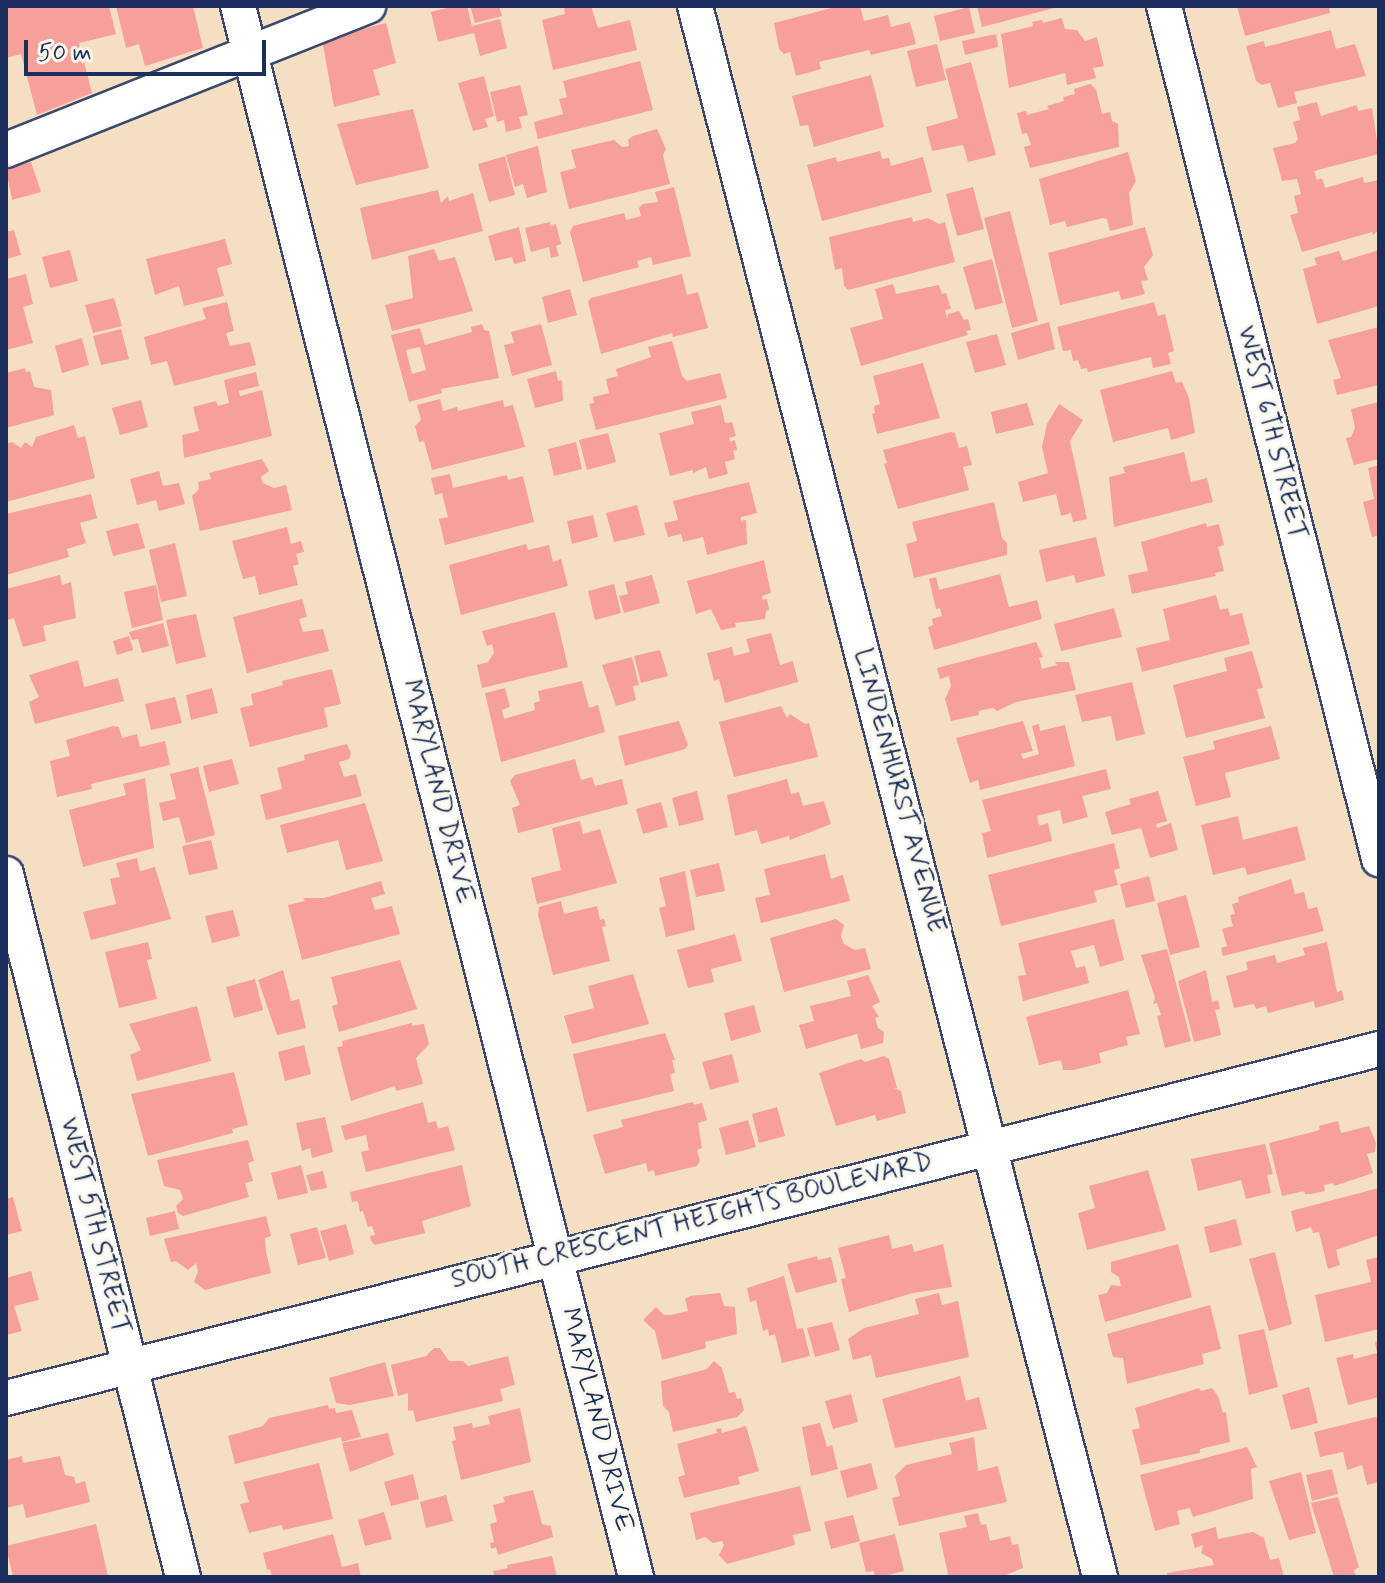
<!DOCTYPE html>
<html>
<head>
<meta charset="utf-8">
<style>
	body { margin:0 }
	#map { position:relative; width:1385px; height:1583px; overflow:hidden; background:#f4dfc3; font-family:Mynerve,sans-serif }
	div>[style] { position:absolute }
	.building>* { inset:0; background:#f69f9b }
	.roads { filter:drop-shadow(2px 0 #3c496d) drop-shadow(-2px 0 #3c496d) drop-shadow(0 2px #3c496d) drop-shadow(0 -2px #3c496d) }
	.minor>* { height:34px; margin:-17px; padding:0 17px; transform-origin:17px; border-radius:17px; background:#fff }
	span { translate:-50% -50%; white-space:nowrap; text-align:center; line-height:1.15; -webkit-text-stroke:6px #fbf7ec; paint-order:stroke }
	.street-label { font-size:26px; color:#1b2f5e }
	.frame { position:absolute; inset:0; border:8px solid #1b2f5e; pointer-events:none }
	.scale { position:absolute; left:24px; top:40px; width:242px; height:36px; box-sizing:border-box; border:4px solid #1b2f5e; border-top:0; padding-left:10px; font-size:24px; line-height:28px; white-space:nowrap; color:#1b2f5e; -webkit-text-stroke:6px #fbf7ec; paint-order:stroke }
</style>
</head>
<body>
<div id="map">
	<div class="building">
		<i style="clip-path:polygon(6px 6px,109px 6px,116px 34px,79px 43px,92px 93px,37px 115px,21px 54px,6px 58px)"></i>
		<i style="clip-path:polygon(116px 6px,193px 6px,203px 48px,145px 66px,139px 44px,126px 48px)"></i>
		<i style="clip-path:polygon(455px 6px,467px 6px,472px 26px,500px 19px,507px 48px,480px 56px,474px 33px,438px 42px,431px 12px)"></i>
		<i style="clip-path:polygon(470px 6px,499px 6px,502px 16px,475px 23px)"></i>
		<i style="clip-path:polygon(564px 6px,591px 6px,598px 28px,630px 20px,637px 50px,553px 70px,542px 20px,565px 14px)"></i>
		<i style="clip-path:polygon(839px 6px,860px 6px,864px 21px,888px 15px,891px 27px,910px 22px,916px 44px,871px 55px,869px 50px,819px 62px,821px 69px,796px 76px,790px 52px,784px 54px,779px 49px,774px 23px)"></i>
		<i style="clip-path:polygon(977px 6px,1058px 6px,1058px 7px,982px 27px)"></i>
		<i style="clip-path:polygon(1237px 6px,1329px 6px,1330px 13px,1245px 36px)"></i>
		<i style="clip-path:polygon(969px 7px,975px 33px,940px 41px,934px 16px)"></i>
		<i style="clip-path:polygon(1062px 18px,1065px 29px,1077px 30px,1085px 41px,1097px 37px,1104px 66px,1093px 68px,1096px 78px,1067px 85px,1065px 73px,1009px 88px,1001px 34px,1033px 26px,1032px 22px,1042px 20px,1043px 23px)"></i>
		<i style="clip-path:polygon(386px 23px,396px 63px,373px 70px,380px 95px,334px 107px,322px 39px)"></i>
		<i style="clip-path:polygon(1331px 30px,1336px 49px,1355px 44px,1366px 76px,1294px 92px,1297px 103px,1278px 108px,1270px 83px,1262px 85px,1256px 81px,1246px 46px,1264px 41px,1265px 47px)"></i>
		<i style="clip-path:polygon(996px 34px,998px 47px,965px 55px,962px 41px)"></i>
		<i style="clip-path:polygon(937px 44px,946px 80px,916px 87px,907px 51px)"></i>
		<i style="clip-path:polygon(640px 61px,653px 110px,538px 139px,534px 122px,563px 114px,559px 99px,567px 97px,563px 81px)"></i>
		<i style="clip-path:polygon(971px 62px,996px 155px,968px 162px,963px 145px,932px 151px,926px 127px,958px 118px,945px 69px)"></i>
		<i style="clip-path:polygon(871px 75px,884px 127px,814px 147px,808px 125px,800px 126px,792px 96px)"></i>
		<i style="clip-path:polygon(484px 76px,494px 116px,485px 119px,488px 127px,473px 131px,458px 83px)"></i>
		<i style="clip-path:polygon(1090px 84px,1096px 89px,1102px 114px,1110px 112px,1112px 121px,1118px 124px,1119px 147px,1030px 168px,1024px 147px,1031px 145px,1027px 133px,1022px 134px,1017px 113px,1026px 111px,1027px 115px,1049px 109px,1047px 106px,1064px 101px,1063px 97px,1075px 94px,1074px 89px)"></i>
		<i style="clip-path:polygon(520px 85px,528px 115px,519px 117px,522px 128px,506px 132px,504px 120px,497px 122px,490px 92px)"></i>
		<i style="clip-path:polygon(1317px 102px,1321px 116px,1357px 105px,1358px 111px,1372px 108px,1379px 154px,1314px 171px,1317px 180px,1322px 178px,1325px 188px,1363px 177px,1364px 183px,1379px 180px,1379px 230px,1373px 235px,1372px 232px,1302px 252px,1290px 215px,1298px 213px,1294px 196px,1301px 194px,1297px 179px,1282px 181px,1273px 148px,1295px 143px,1298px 139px,1293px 122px,1300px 120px,1297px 107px)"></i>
		<i style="clip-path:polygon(413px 109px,429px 168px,356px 185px,337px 124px)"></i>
		<i style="clip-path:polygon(657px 129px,666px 149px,663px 155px,670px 184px,569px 209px,560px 172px,576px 168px,571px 150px,614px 140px,622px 147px,629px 146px,628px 140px,633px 136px)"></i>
		<i style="clip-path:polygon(538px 146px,547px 192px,527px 198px,523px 184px,515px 187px,506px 155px)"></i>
		<i style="clip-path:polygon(880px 151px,882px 159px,889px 158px,891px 166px,923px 157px,932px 192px,822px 221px,807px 165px,836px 157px,837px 162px)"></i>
		<i style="clip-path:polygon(1128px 152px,1136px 181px,1129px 193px,1133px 225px,1110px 231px,1107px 219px,1103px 218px,1067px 227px,1065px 221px,1050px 225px,1039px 179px)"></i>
		<i style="clip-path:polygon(505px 156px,515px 195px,489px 202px,478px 164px)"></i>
		<i style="clip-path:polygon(31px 162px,41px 192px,12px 200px,6px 169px)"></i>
		<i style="clip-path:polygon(674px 187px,691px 256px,653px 265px,651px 257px,637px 261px,639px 267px,583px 282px,570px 232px,573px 226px,624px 213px,626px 220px,641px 216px,639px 208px,643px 204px,658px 202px,655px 192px)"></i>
		<i style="clip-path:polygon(973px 187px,984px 229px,957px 236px,946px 194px)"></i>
		<i style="clip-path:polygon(438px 190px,441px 203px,448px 196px,449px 201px,473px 193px,483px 231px,372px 260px,360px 208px)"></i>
		<i style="clip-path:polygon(1010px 211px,1038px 321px,1012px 328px,984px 218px)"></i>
		<i style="clip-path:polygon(912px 217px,913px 222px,928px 218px,939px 224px,945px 222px,955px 262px,848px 290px,844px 286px,842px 268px,835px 270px,829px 237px)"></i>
		<i style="clip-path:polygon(550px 222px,551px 226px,556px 224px,561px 244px,556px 246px,559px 256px,551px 258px,549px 247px,531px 252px,525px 228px)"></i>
		<i style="clip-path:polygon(519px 227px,526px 261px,514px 264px,512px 257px,495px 261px,488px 236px)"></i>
		<i style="clip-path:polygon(1145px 227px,1153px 255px,1144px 267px,1148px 280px,1141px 281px,1145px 294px,1121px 300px,1119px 291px,1060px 305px,1048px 253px)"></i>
		<i style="clip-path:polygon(14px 230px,21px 255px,6px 259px,6px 232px)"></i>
		<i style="clip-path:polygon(225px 239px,232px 264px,217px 268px,224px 296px,184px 306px,179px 286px,155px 295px,146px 259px)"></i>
		<i style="clip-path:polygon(434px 249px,439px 261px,455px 257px,473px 311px,392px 331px,385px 305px,413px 298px,408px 256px)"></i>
		<i style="clip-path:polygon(70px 250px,78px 281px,50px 288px,42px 257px)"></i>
		<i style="clip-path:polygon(1379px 250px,1379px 306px,1317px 324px,1303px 269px,1317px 265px,1314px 258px,1339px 251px,1343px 261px)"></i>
		<i style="clip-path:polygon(992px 259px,1003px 303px,975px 310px,963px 267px)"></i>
		<i style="clip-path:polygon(26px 274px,33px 304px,23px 307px,33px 343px,6px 350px,6px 279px)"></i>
		<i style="clip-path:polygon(682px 274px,687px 295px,698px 292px,708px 328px,673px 337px,672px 333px,601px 354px,588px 302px,591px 298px)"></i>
		<i style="clip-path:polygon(893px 284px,896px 294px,939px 285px,942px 294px,946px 293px,951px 309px,945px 310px,947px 319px,948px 314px,959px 311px,964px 320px,968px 319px,971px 330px,966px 331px,968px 335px,861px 366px,850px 328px,883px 319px,875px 289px)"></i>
		<i style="clip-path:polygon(570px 289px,577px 315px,548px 323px,542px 297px)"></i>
		<i style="clip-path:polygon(114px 298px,122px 326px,93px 333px,85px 305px)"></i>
		<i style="clip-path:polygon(227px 302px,234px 331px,226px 333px,230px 346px,250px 342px,256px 365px,174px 386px,167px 361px,151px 365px,144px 337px,206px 319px,202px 308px)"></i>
		<i style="clip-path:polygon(1154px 302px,1158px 316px,1165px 314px,1174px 351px,1168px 353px,1171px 364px,1153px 368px,1151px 357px,1088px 372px,1087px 368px,1081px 369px,1078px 360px,1073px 361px,1071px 350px,1063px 351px,1057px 327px)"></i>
		<i style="clip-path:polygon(1049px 322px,1055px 349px,1018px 360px,1011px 333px)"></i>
		<i style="clip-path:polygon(evenodd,482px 324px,484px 330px,489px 331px,499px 378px,441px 389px,442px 393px,409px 402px,391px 335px,420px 328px,425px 345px,472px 332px,471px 327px,482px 324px,420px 347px,426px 370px,412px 374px,406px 350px,420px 347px)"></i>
		<i style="clip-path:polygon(541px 324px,552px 365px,512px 376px,504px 345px,514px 343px,511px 332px)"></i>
		<i style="clip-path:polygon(1379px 327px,1379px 385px,1337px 395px,1333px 380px,1341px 378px,1328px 340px)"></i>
		<i style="clip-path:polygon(121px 329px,129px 359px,101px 365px,93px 336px)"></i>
		<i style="clip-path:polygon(997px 334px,1006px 365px,975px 373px,966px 342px)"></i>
		<i style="clip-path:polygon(82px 338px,89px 365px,62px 373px,55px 346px)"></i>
		<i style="clip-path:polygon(672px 341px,682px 376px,687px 381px,720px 373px,727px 398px,596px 430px,589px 404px,594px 403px,593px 397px,609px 393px,606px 379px,618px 376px,616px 369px,651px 357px,648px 347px)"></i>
		<i style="clip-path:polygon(923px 363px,940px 418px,877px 434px,872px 414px,875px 413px,874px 406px,880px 404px,873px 376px)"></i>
		<i style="clip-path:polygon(25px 368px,26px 372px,30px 371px,34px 387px,51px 390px,54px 415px,6px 428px,6px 373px)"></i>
		<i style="clip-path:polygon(556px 371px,558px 381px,562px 380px,563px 401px,535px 408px,527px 379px)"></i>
		<i style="clip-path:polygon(1172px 371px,1176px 383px,1182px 382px,1189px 398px,1195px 433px,1171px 440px,1168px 428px,1113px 442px,1100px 390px)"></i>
		<i style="clip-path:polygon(256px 372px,259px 386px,239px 391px,240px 396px,262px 390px,272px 436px,184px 458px,182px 435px,199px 431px,193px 407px,216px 401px,218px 406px,229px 403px,224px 380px)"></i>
		<i style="clip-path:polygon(440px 399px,443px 411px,457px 407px,458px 411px,503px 400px,504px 407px,513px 405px,525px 447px,432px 470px,424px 441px,419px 442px,415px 426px,421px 420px,417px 405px)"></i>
		<i style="clip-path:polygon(141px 400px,148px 427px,120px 435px,112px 408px)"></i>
		<i style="clip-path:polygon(1379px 402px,1379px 459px,1354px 465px,1346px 438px,1351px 437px,1355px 428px,1351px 409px)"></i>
		<i style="clip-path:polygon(1027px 403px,1034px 425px,996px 434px,991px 412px)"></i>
		<i style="clip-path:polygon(1059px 404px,1083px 420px,1070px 441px,1087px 519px,1073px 522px,1071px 513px,1061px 516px,1056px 494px,1023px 502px,1018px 482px,1048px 473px,1042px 447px,1047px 424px)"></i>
		<i style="clip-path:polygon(721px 405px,725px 423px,732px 422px,736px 436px,729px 438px,730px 442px,735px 440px,737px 450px,733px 451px,735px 459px,725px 462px,728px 474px,709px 479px,706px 467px,693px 473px,693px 470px,670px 476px,659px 433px,694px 424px,691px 412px)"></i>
		<i style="clip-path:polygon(74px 425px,78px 438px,85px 436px,95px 478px,6px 502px,6px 444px,12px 442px,21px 448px,25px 442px,32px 447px,36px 437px)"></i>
		<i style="clip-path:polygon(951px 432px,955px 433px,959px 448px,967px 446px,972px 465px,963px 467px,969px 490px,898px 509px,884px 464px,887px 463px,883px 450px)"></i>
		<i style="clip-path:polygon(608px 433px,616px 462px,587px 470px,579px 440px)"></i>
		<i style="clip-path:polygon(576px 442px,582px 469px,554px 476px,548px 449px)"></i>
		<i style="clip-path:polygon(1184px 452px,1191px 482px,1207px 478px,1213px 502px,1114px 527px,1109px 477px,1125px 473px,1123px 467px)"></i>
		<i style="clip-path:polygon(262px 459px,269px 471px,261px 477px,263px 483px,274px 488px,286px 485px,292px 510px,200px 531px,192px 496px,199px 489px,198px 482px,211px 479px,209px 473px)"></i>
		<i style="clip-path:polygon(1379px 465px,1379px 535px,1372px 537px,1363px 502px,1374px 499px,1368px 468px)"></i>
		<i style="clip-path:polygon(159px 471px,163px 486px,179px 483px,185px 504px,159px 511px,156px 500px,137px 505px,130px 479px)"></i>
		<i style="clip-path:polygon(450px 474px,453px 488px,507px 475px,508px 480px,523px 476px,534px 522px,445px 545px,439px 519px,448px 517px,442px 493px,435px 495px,431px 478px)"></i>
		<i style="clip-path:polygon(749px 482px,757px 513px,741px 517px,741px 521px,746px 520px,747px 544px,707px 555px,703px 537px,683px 542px,681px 534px,668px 537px,664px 523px,678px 520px,673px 501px)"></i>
		<i style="clip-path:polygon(91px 494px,97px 518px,80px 523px,86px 543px,67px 549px,69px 557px,6px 575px,6px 514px)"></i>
		<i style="clip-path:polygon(994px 502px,1002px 538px,1007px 543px,1007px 555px,914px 578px,906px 544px,917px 541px,912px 522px)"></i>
		<i style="clip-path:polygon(637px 505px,645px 535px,614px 542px,606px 513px)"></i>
		<i style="clip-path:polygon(593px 515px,598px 537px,572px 544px,567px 521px)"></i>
		<i style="clip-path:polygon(138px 523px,145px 548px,113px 556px,106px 531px)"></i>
		<i style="clip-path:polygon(1206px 523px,1207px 527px,1219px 524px,1224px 545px,1218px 547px,1224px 571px,1215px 573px,1216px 576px,1132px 594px,1128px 575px,1148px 571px,1141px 542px)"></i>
		<i style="clip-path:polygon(287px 527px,291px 544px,301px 541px,304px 552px,296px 554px,299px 564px,293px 566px,298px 585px,259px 595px,255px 576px,243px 579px,232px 541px)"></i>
		<i style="clip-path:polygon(1096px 537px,1105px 576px,1076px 583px,1074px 575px,1046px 582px,1039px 550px)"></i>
		<i style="clip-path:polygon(175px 543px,187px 596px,161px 602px,149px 550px)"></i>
		<i style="clip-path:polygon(526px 544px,528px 550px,549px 545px,553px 562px,561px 559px,568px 586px,461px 615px,449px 565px)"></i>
		<i style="clip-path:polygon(764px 560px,771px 593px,762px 596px,763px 600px,767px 599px,769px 610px,766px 611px,765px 619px,735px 623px,736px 627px,721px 630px,711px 609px,696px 614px,687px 581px)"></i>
		<i style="clip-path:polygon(1000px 574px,1009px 607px,1037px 600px,1042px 619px,934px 650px,928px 627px,933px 625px,932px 619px,942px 616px,940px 608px,936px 609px,929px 579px,936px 577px,939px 590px)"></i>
		<i style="clip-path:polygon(60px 575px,62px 585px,71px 582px,76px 618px,43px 626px,46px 641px,23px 647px,14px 618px,7px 620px,6px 589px)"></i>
		<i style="clip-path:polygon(652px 575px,660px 603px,624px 613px,619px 596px,628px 594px,625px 582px)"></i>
		<i style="clip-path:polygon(614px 584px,621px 613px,595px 620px,588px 591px)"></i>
		<i style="clip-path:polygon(156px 585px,163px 620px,132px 628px,124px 592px)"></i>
		<i style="clip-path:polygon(1216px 595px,1220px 610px,1228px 608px,1230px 616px,1242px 613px,1250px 644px,1142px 672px,1136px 648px,1170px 640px,1163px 609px)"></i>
		<i style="clip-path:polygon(302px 599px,307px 617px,299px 619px,303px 632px,323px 629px,329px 651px,247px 673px,233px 617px)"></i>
		<i style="clip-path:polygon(1114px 608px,1122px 637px,1061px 651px,1054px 624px)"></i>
		<i style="clip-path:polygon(555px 612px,568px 667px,482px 688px,477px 665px,488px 662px,494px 653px,492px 644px,487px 646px,482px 631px)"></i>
		<i style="clip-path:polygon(196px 614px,206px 657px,176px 664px,166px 620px)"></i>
		<i style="clip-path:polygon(163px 623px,169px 646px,142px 653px,138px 639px,132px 640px,129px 632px)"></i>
		<i style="clip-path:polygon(771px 633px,780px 665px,793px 661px,798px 682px,725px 703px,719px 679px,714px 681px,707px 653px,732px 647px,734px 656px,750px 652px,746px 639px)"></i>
		<i style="clip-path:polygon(129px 636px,133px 650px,117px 655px,113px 641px)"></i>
		<i style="clip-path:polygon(1036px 642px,1043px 657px,1039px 658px,1042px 669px,1057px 665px,1055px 662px,1069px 662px,1076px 690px,1016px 702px,997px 711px,993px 708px,978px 711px,979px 715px,951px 721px,945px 699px,951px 686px,949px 676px,940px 679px,937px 668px)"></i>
		<i style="clip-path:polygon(660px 650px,668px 676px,641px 683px,634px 656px)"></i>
		<i style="clip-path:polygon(1252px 651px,1263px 688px,1257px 689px,1265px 718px,1186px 738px,1173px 685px,1227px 671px,1224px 658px)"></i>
		<i style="clip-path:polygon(632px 657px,639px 685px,633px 686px,636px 700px,616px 706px,602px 665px)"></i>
		<i style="clip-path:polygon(78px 660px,84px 687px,118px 678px,124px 701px,35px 724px,29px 702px,39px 697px,29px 675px)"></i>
		<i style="clip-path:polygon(332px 669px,341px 704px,324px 708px,328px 727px,250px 747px,240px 708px,253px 705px,251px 694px,283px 685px,282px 681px)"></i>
		<i style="clip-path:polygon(582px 681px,589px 708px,598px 705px,605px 732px,501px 762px,485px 693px,505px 688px,510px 707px,502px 710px,504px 719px,535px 710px,534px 703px,540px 701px,538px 691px)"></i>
		<i style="clip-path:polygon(1132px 682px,1145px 734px,1116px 741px,1111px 716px,1082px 722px,1075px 695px)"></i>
		<i style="clip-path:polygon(212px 688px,218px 713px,191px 720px,186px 695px)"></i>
		<i style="clip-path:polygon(175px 697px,182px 723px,151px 730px,145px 704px)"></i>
		<i style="clip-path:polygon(781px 706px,787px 718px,790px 714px,805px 724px,809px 723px,818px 757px,734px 777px,719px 722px)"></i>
		<i style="clip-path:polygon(679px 721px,688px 745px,685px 749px,625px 766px,618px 736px)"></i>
		<i style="clip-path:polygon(1023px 721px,1033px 751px,1021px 754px,1023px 759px,1039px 754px,1032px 726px,1039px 724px,1040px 731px,1065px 725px,1075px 766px,980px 790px,978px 780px,970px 783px,956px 738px)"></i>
		<i style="clip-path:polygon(113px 726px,119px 727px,122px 738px,137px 734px,140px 747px,165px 741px,170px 765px,91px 784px,92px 789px,57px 797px,50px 761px,70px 756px,66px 740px)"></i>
		<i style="clip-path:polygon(1271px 726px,1280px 759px,1225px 773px,1231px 797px,1196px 806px,1183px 757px,1215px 749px,1213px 741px)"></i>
		<i style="clip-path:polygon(347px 744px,351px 753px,349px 759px,339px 762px,344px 777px,356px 774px,362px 796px,266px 820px,260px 795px,282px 789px,277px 768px,305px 760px,304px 755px)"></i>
		<i style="clip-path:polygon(232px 759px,239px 784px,209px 792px,203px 766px)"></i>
		<i style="clip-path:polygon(575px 759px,581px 780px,592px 777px,595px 786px,622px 779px,628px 804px,518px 833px,512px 808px,520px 805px,510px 781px,515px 775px)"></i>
		<i style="clip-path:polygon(198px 767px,215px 835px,186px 843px,179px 817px,163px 821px,159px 803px,176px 799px,170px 774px)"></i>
		<i style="clip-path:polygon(1106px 769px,1111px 789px,1082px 796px,1088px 817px,1063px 824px,1060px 810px,1037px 816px,1039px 826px,1048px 823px,1052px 841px,987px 858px,982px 833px,991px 831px,982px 800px)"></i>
		<i style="clip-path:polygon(145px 778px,154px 848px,83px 867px,69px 810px,126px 795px,123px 784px)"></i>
		<i style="clip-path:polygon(787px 779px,791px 794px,799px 792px,803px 806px,824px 801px,831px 824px,790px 840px,789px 836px,761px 844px,757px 830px,735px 836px,727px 795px)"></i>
		<i style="clip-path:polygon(697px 791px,704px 820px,679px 826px,672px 798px)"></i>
		<i style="clip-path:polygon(1158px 791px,1167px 821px,1156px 824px,1157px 828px,1171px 823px,1178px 850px,1150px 858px,1141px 828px,1112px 835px,1105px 812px,1131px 804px,1129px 799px)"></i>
		<i style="clip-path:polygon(661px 802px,668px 827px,643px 834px,636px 809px)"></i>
		<i style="clip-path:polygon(365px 803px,383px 861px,346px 870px,338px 840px,287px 853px,280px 825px)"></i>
		<i style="clip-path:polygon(1238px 816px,1243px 840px,1297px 826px,1306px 860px,1247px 875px,1245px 867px,1213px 875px,1201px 825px)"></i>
		<i style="clip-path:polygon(580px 821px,583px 834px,600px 829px,617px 883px,537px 904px,531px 878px,561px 870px,552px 828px)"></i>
		<i style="clip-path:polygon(211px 840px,218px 869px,189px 875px,182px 846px)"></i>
		<i style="clip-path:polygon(1114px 843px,1120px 868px,1114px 870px,1118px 885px,1094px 891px,1097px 902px,1001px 926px,988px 875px)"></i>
		<i style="clip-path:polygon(825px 854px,831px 879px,843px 875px,850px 901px,761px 923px,755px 898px,770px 895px,764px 869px)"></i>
		<i style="clip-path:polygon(137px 858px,140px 871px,155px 867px,171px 919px,91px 940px,83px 912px,116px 904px,110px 879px,120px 877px,116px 863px)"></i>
		<i style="clip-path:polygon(719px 863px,725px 891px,696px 897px,690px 870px)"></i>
		<i style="clip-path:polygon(685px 871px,695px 930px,666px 937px,659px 908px,666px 906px,659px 878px)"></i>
		<i style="clip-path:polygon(1149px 876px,1155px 901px,1126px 908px,1120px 884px)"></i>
		<i style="clip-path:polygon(1291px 879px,1295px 894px,1304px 892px,1308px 909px,1317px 907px,1324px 931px,1223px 956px,1221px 948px,1227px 946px,1222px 929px,1233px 926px,1230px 915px,1235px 914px,1232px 904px,1239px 902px,1238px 897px)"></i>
		<i style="clip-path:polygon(381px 881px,385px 894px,371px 898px,375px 910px,392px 906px,400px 934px,302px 960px,288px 905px,305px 901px,303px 898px,324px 898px)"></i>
		<i style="clip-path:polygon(1186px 895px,1200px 947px,1170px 955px,1157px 903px)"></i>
		<i style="clip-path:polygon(561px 901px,564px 914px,597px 906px,600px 920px,604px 919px,606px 926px,602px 927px,610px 961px,553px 975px,538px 915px,539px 907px)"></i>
		<i style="clip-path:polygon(233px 910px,240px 936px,212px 943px,205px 916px)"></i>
		<i style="clip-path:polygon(836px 919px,844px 925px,841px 936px,844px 944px,855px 950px,865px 948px,871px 969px,784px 992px,770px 938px)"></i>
		<i style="clip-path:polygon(1114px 919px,1124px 960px,1100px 967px,1094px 945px,1071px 951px,1076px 968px,1085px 966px,1089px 983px,1023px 1001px,1018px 976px,1026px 975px,1018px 943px)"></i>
		<i style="clip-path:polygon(735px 934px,742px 961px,711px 969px,714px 982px,688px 988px,677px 950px)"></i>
		<i style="clip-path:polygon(148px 942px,152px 959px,147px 960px,157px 999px,119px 1008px,105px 952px)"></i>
		<i style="clip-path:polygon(1327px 942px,1337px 992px,1342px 990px,1344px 1000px,1315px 1008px,1314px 1001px,1268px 1013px,1266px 1006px,1256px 1009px,1254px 1004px,1234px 1008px,1226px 976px,1248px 970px,1246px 962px,1275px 955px,1277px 963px,1305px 955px,1303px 948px)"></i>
		<i style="clip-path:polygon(1167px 949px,1191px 1041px,1165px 1048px,1157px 1016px,1161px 1015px,1157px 1003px,1153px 1004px,1155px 998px,1141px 955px)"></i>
		<i style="clip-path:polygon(400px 960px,417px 1009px,339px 1032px,332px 1006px,338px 1004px,331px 977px)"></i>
		<i style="clip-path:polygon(283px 970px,291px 1001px,299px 999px,306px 1028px,277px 1035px,258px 980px)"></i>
		<i style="clip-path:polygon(1206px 970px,1212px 1002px,1218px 1000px,1220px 1009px,1215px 1010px,1221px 1035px,1194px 1042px,1178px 981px)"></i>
		<i style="clip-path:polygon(633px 974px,649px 1024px,572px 1044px,564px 1016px,594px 1008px,588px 986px)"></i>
		<i style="clip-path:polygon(868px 975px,880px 1002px,872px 1006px,879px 1017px,875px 1018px,878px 1028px,884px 1032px,883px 1043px,861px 1049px,857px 1034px,806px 1049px,799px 1025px,814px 1021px,810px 1006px,851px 996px,847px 981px)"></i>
		<i style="clip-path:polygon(255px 979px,263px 1010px,234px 1018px,226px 987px)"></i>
		<i style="clip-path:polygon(1128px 990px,1140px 1034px,1126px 1037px,1128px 1045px,1099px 1053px,1101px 1063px,1073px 1070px,1063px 1070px,1061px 1060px,1039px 1065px,1026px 1017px)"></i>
		<i style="clip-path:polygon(754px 1005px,761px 1032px,731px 1041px,724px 1013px)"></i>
		<i style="clip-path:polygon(197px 1006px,211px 1061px,137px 1081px,130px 1055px,141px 1050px,129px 1024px)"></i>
		<i style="clip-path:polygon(412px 1023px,412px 1026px,424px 1024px,429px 1044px,416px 1058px,423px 1084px,396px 1091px,395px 1086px,351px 1101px,337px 1047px,343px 1046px,342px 1041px)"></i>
		<i style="clip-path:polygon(665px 1033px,675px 1060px,672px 1060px,675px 1073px,670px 1074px,674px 1091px,587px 1112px,573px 1054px)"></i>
		<i style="clip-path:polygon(304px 1045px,311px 1074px,285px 1081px,278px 1052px)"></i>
		<i style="clip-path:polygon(732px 1054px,739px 1082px,710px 1090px,702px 1062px)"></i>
		<i style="clip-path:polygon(884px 1056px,889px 1059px,897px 1088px,894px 1088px,901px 1091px,906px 1113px,877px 1121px,875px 1115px,836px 1126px,819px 1073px,861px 1059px,865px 1062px)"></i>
		<i style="clip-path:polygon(234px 1072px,248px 1125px,232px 1129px,233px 1133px,148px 1156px,131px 1094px)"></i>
		<i style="clip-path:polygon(423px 1102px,428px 1123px,436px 1121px,438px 1129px,448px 1126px,455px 1150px,366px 1172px,361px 1152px,369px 1150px,366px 1135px,345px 1140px,341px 1126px)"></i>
		<i style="clip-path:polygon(693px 1102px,694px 1105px,702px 1103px,707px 1120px,698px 1123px,702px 1148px,697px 1150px,700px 1161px,697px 1166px,655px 1176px,654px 1170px,648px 1172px,646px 1163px,605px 1174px,593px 1135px,623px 1127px,621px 1120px)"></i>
		<i style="clip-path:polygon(777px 1107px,785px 1136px,759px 1143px,752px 1114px)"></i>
		<i style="clip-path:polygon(325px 1117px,333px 1152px,312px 1158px,310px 1148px,302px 1151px,296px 1123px)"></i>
		<i style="clip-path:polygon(748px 1120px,756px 1147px,726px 1155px,719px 1128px)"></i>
		<i style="clip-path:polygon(1338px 1121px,1341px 1133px,1369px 1126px,1376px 1143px,1375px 1152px,1367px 1154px,1373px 1173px,1334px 1186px,1333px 1183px,1324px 1185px,1325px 1191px,1311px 1194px,1305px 1194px,1304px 1191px,1282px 1196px,1269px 1143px,1320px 1130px,1319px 1126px)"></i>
		<i style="clip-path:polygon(248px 1140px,254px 1161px,248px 1163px,253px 1181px,245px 1183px,249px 1197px,183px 1216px,178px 1213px,176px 1206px,183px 1199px,180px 1190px,164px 1186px,157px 1160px)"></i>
		<i style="clip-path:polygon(1265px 1144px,1273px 1174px,1267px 1175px,1271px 1193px,1246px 1199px,1241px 1180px,1198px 1191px,1191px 1159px)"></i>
		<i style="clip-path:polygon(301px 1165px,308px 1193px,278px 1200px,271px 1173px)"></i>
		<i style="clip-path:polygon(462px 1165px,471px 1206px,422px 1221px,425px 1233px,375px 1245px,371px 1241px,370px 1236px,375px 1235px,372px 1226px,368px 1227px,363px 1211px,360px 1212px,358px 1201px,352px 1202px,350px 1192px)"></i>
		<i style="clip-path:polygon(1148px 1170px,1166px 1230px,1087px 1250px,1078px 1213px,1095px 1208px,1089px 1186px)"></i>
		<i style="clip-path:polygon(323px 1171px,327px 1188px,311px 1191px,306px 1175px)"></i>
		<i style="clip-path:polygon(1379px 1188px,1379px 1235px,1336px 1250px,1340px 1265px,1328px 1269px,1319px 1232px,1313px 1233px,1311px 1227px,1296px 1232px,1291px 1211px)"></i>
		<i style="clip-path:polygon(13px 1197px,22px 1231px,6px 1235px,6px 1199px)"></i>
		<i style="clip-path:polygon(175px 1211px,179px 1229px,150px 1236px,146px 1218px)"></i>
		<i style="clip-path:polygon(266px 1216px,271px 1236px,265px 1238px,266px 1252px,271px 1273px,205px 1290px,194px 1282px,198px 1271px,196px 1263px,188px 1270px,176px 1261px,171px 1262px,164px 1239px)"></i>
		<i style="clip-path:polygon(1236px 1219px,1242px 1245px,1210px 1253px,1204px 1227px)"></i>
		<i style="clip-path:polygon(346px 1224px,354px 1254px,329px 1261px,320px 1231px)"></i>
		<i style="clip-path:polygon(317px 1227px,326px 1258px,298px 1265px,290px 1234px)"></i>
		<i style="clip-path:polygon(889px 1235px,892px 1249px,912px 1244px,914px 1252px,943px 1244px,952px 1287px,913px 1293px,849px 1312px,841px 1279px,846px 1278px,838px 1248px)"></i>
		<i style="clip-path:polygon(1178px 1244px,1192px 1297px,1105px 1322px,1098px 1295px,1107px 1293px,1111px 1285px,1121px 1286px,1119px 1277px,1111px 1272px,1111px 1262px)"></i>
		<i style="clip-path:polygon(1275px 1252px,1292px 1324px,1269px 1331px,1249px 1259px)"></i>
		<i style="clip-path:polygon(817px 1256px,818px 1260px,831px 1257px,837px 1282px,796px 1293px,787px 1264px)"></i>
		<i style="clip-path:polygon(1379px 1257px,1379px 1329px,1325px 1342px,1315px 1295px,1371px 1282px,1366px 1260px)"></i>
		<i style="clip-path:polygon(31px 1271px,39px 1300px,14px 1306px,22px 1331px,6px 1335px,6px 1278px)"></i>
		<i style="clip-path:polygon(784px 1276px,797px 1329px,803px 1328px,810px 1356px,782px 1363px,775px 1334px,769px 1336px,768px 1329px,763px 1331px,756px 1300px,750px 1302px,747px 1288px)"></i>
		<i style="clip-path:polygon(720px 1293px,724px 1306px,735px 1307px,737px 1334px,705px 1342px,706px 1348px,662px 1360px,655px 1331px,643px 1320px,656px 1307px,664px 1315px,671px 1315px,688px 1311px,685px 1299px,690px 1296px)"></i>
		<i style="clip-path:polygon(939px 1293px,942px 1305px,958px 1301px,969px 1357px,876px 1378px,871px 1355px,853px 1360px,848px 1339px,864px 1328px,919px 1314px,915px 1299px)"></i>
		<i style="clip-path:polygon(1210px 1305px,1221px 1349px,1202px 1354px,1204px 1364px,1127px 1384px,1123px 1358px,1113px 1357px,1107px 1334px)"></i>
		<i style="clip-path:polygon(832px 1322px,840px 1350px,815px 1357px,807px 1328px)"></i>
		<i style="clip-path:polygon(1264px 1329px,1278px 1387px,1249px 1395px,1238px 1335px)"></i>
		<i style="clip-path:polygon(1379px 1341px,1379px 1397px,1348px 1405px,1336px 1358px,1353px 1354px,1354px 1359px,1377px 1353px,1375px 1342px)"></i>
		<i style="clip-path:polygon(434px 1348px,440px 1348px,449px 1361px,463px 1361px,468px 1366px,508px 1356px,515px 1385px,500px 1389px,503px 1401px,416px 1422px,413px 1410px,408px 1411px,408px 1393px,398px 1396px,391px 1365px,426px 1356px)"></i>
		<i style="clip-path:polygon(714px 1361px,722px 1368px,729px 1393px,735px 1392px,737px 1399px,741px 1398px,744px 1410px,737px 1417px,673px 1432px,669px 1412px,663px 1406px,661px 1381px,707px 1369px)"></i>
		<i style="clip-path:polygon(385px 1362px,394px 1396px,350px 1405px,336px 1403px,329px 1378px)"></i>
		<i style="clip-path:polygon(960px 1376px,966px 1401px,979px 1397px,987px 1429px,895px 1448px,882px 1399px)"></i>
		<i style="clip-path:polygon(1309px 1387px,1318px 1423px,1291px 1430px,1282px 1395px)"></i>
		<i style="clip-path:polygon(1199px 1388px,1201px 1391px,1212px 1388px,1218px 1396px,1223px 1413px,1226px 1412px,1230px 1442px,1200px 1449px,1200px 1453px,1141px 1465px,1132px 1430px,1140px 1428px,1135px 1408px)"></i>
		<i style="clip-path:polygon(851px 1394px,858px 1422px,833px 1429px,825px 1401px)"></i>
		<i style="clip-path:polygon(328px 1405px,329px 1409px,335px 1408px,336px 1413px,352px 1410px,361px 1437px,342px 1442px,341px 1437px,235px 1464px,228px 1436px,263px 1426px,269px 1418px)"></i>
		<i style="clip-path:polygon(520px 1408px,531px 1462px,461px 1480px,452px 1441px,456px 1440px,453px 1427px,472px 1423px,473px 1428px,490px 1424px,488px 1416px)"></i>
		<i style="clip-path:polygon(1379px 1416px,1379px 1482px,1367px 1485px,1362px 1465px,1347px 1470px,1343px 1452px,1320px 1457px,1314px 1432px)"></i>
		<i style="clip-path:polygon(820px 1423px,827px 1447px,832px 1445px,838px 1469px,811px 1476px,802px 1427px)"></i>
		<i style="clip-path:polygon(746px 1426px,759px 1471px,738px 1477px,740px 1484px,684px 1498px,678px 1477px,685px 1475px,677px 1444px,717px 1433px,716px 1429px,721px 1428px,722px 1433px)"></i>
		<i style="clip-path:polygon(388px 1433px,394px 1455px,350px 1472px,342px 1443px)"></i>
		<i style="clip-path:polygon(974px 1437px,978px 1471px,998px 1466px,1007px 1502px,899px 1526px,892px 1498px,900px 1496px,895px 1476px,906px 1465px,952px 1454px,949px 1443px)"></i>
		<i style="clip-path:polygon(1247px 1447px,1257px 1467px,1251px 1469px,1253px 1499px,1193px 1517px,1190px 1508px,1177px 1511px,1180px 1524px,1155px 1531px,1140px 1475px)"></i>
		<i style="clip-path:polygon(22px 1456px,23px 1463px,60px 1456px,65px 1475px,74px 1477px,76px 1484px,85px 1481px,90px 1502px,26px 1518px,23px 1504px,6px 1508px,6px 1460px)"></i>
		<i style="clip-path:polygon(319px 1463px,333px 1519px,283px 1530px,282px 1525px,249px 1533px,240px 1504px,249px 1502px,243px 1482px)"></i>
		<i style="clip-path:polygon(871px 1463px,878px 1489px,847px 1498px,840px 1471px)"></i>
		<i style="clip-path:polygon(1332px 1469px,1338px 1494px,1312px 1501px,1306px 1475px)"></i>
		<i style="clip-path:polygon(1301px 1472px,1316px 1533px,1289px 1540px,1269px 1481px)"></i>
		<i style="clip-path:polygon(413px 1474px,419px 1499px,391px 1506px,384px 1482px)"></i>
		<i style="clip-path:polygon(800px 1486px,811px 1531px,793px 1535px,795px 1545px,727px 1564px,719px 1555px,724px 1545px,722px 1541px,713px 1543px,705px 1537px,696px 1540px,690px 1513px)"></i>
		<i style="clip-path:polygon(533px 1490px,542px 1524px,551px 1526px,553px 1537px,498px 1555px,496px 1547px,491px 1549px,490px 1543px,494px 1542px,490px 1524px,497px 1522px,493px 1505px,505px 1502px,503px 1497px)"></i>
		<i style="clip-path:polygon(446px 1495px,453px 1521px,426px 1528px,420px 1502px)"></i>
		<i style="clip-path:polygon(1338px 1497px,1359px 1567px,1354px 1570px,1356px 1577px,1334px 1577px,1311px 1503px)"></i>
		<i style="clip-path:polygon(384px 1512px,392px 1539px,365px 1546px,358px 1520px)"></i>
		<i style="clip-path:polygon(978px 1513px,981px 1525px,986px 1524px,990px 1541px,1010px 1536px,1012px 1545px,1018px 1544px,1023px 1568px,1001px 1577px,946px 1577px,948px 1574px,939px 1533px,967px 1527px,964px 1516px)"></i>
		<i style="clip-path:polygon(853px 1515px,860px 1541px,831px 1549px,824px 1522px)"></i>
		<i style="clip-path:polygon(96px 1524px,108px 1576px,13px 1577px,6px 1546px)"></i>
		<i style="clip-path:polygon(1216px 1527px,1218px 1539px,1253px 1532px,1264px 1538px,1270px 1560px,1279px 1558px,1284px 1577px,1168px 1577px,1167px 1573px,1214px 1565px,1212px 1559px,1201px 1553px,1203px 1545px,1195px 1548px,1191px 1534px)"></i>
		<i style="clip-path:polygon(333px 1534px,342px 1567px,358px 1563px,361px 1577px,272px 1577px,270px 1569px,267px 1570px,263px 1553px)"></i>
		<i style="clip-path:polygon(895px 1534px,904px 1571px,880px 1577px,875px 1577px,874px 1571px,866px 1572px,859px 1543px)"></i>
		<i style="clip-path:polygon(552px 1556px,557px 1577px,495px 1577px,493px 1571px,508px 1568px,507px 1565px)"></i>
	</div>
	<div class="roads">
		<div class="minor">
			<i style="left:238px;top:6px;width:1621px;rotate:75.78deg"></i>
			<i style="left:695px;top:6px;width:1622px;rotate:75.54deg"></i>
			<i style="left:1164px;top:6px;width:880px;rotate:75.85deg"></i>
			<i style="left:6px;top:150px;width:390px;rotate:-21.7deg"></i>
			<i style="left:6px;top:874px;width:725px;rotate:75.87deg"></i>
			<i style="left:6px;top:1398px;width:1417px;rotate:-14.26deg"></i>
		</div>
	</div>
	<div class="street-label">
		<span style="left:1271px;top:433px;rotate:76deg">WEST 6TH STREET</span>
		<span style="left:898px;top:791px;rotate:75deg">LINDENHURST AVENUE</span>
		<span style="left:437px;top:792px;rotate:76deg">MARYLAND DRIVE</span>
		<span style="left:692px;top:1222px;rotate:-14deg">SOUTH CRESCENT HEIGHTS BOULEVARD</span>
		<span style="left:94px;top:1226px;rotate:76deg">WEST 5TH STREET</span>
		<span style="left:596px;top:1420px;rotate:76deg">MARYLAND DRIVE</span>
	</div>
	<div class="frame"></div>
	<div class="scale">50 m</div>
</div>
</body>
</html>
